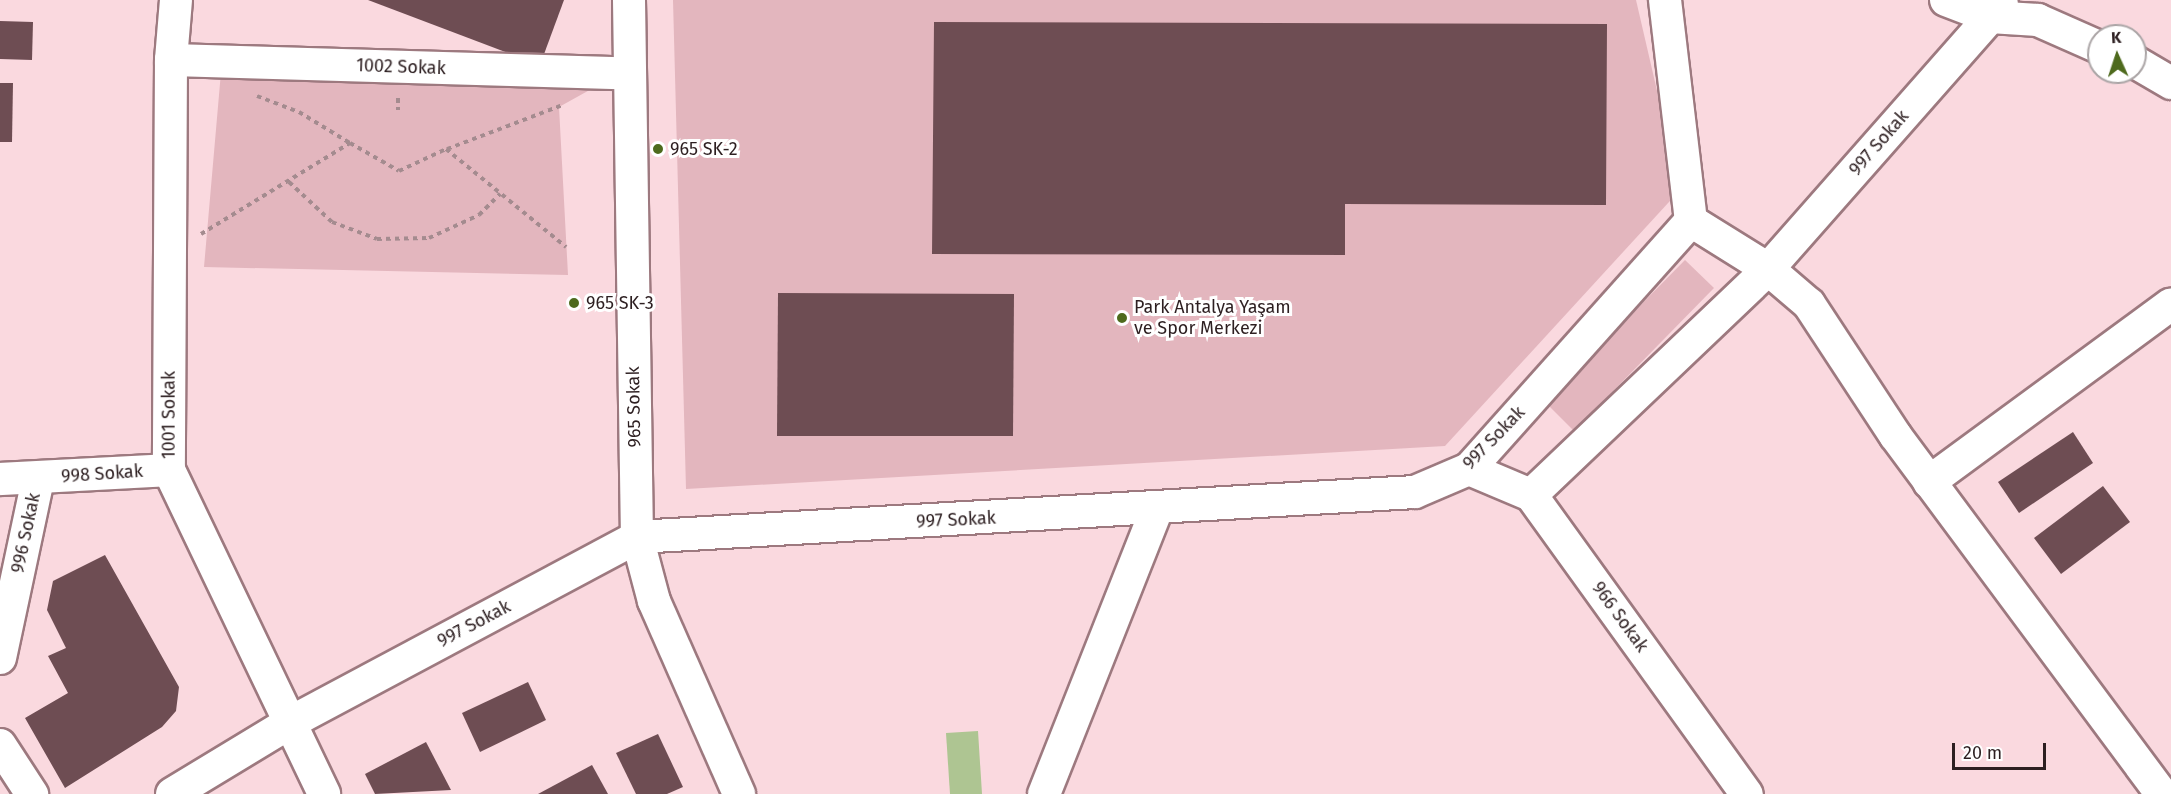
<!DOCTYPE html>
<html>
<head>
<meta charset="utf-8">
<style>
	body { margin:0 }
	#map { position:relative; width:2171px; height:794px; overflow:hidden; background:#fad9df; font-family:"Fira Sans",sans-serif }
	div>[style] { position:absolute }
	.green>* { inset:0; background:#e3b6be }
	.water>* { inset:0; background:#aec592 }
	.building>* { inset:0; background:#6e4d53 }
	.path>* { height:4px; margin-top:-2px; transform-origin:0; background:repeating-linear-gradient(90deg,#a48b8f 0 4.5px,transparent 0 9px) }
	.roads { filter:drop-shadow(2px 0 #9d797f) drop-shadow(-2px 0 #9d797f) drop-shadow(0 2px #9d797f) drop-shadow(0 -2px #9d797f) }
	.minor>* { height:32px; margin:-16px; padding:0 16px; transform-origin:16px; border-radius:16px; background:#fff }
	.dots>* { width:16px; height:16px; translate:-50% -50%; box-sizing:border-box; border:3px solid #fff; border-radius:50% }
	span { translate:-50% -50%; white-space:nowrap; text-align:center; line-height:1.15; -webkit-text-stroke:6px #fff; paint-order:stroke }
	.street-label { font-size:18px; color:#2d1f21 }
	.poi-label { font-size:18px; color:#2d1f21 }
	.left { translate:0 -50%; text-align:left }
	.north { position:absolute; left:2087px; top:24px; width:60px; height:60px; box-sizing:border-box; background:#fff; border:2px solid #aba5a6; border-radius:50%; rotate:357deg; font-size:16px; font-weight:700; line-height:24px; text-align:center; color:#2d1f21 }
	.north::after { content:''; display:block; margin:auto; width:21px; height:27px; background:#4e6a1d; clip-path:polygon(50% 0,100% 100%,50% 72%,0 100%) }
	.scale { position:absolute; left:1952px; top:743px; width:94px; height:27px; box-sizing:border-box; border:3px solid #2d1f21; border-top:0; padding-left:8px; font-size:18px; line-height:21px; white-space:nowrap; color:#2d1f21; -webkit-text-stroke:4px #fff; paint-order:stroke }
</style>
</head>
<body>
<div id="map">
	<div class="green">
		<i style="clip-path:polygon(673px 0,1636px 0,1680px 190px,1445px 446px,686px 489px)"></i>
		<i style="clip-path:polygon(221px 72px,595px 87px,559px 107px,568px 275px,204px 267px)"></i>
		<i style="clip-path:polygon(1685px 260px,1714px 288px,1574px 431px,1545px 402px)"></i>
	</div>
	<div class="water">
		<i style="clip-path:polygon(978px 731px,982px 794px,950px 794px,946px 733px)"></i>
	</div>
	<div class="building">
		<i style="clip-path:polygon(368px 0,564px 0,540px 65px)"></i>
		<i style="clip-path:polygon(0 21px,33px 22px,32px 60px,0 59px)"></i>
		<i style="clip-path:polygon(934px 22px,1607px 24px,1606px 205px,1345px 204px,1345px 255px,932px 254px)"></i>
		<i style="clip-path:polygon(0 83px,13px 83px,12px 142px,0 142px)"></i>
		<i style="clip-path:polygon(778px 293px,1014px 294px,1013px 436px,777px 436px)"></i>
		<i style="clip-path:polygon(2073px 432px,2093px 463px,2019px 513px,1998px 482px)"></i>
		<i style="clip-path:polygon(2103px 486px,2130px 522px,2061px 574px,2034px 538px)"></i>
		<i style="clip-path:polygon(105px 555px,179px 687px,176px 711px,162px 727px,65px 788px,25px 718px,68px 693px,48px 656px,66px 648px,47px 610px,53px 581px)"></i>
		<i style="clip-path:polygon(528px 682px,546px 720px,480px 752px,462px 713px)"></i>
		<i style="clip-path:polygon(658px 734px,683px 787px,667px 794px,636px 794px,616px 753px)"></i>
		<i style="clip-path:polygon(426px 742px,451px 790px,375px 794px,365px 774px)"></i>
		<i style="clip-path:polygon(592px 765px,608px 794px,538px 794px)"></i>
	</div>
	<div class="path">
		<i style="left:257px;top:96px;width:45px;rotate:20.9deg"></i>
		<i style="left:299px;top:112px;width:60px;rotate:31.3deg"></i>
		<i style="left:398px;top:98px;width:12px;rotate:90deg"></i>
		<i style="left:447px;top:149px;width:124px;rotate:-20.8deg"></i>
		<i style="left:289px;top:182px;width:59px;rotate:42.9deg"></i>
		<i style="left:332px;top:222px;width:48px;rotate:20.7deg"></i>
		<i style="left:377px;top:239px;width:52px;rotate:-1.1deg"></i>
		<i style="left:429px;top:238px;width:55px;rotate:-24.7deg"></i>
		<i style="left:479px;top:215px;width:30px;rotate:-45deg"></i>
		<i style="left:201px;top:234px;width:175px;rotate:-31.4deg"></i>
		<i style="left:350px;top:143px;width:56px;rotate:29.7deg"></i>
		<i style="left:399px;top:171px;width:52px;rotate:-25.1deg"></i>
		<i style="left:446px;top:149px;width:155px;rotate:39.2deg"></i>
	</div>
	<div class="roads">
		<div class="minor">
			<i style="left:176px;top:0;width:60px;rotate:94.8deg"></i>
			<i style="left:171px;top:60px;width:410px;rotate:90.3deg"></i>
			<i style="left:169px;top:470px;width:359px;rotate:64.4deg"></i>
			<i style="left:629px;top:0;width:537px;rotate:89.15deg"></i>
			<i style="left:637px;top:537px;width:66px;rotate:75.1deg"></i>
			<i style="left:654px;top:601px;width:211px;rotate:66.2deg"></i>
			<i style="left:1665px;top:0;width:223px;rotate:83.3deg"></i>
			<i style="left:1691px;top:221px;width:91px;rotate:31.9deg"></i>
			<i style="left:1768px;top:269px;width:54px;rotate:40.5deg"></i>
			<i style="left:1809px;top:304px;width:157px;rotate:56.7deg"></i>
			<i style="left:1895px;top:435px;width:447px;rotate:53.4deg"></i>
			<i style="left:1946px;top:0;width:47px;rotate:21.1deg"></i>
			<i style="left:1990px;top:17px;width:18px;rotate:-49deg"></i>
			<i style="left:171px;top:60px;width:459px;rotate:1.7deg"></i>
			<i style="left:2135px;top:62px;width:42px;rotate:30.3deg"></i>
			<i style="left:1469px;top:469px;width:67px;rotate:22.8deg"></i>
			<i style="left:1531px;top:495px;width:369px;rotate:54.2deg"></i>
			<i style="left:0;top:479px;width:169px;rotate:-3deg"></i>
			<i style="left:1929px;top:482px;width:300px;rotate:-36.3deg"></i>
			<i style="left:1531px;top:495px;width:327px;rotate:-43.6deg"></i>
			<i style="left:1768px;top:269px;width:336px;rotate:-48.6deg"></i>
			<i style="left:1990px;top:17px;width:48px;rotate:3.6deg"></i>
			<i style="left:2038px;top:20px;width:67px;rotate:23.9deg"></i>
			<i style="left:0;top:658px;width:183px;rotate:-78deg"></i>
			<i style="left:0;top:745px;width:59px;rotate:56.9deg"></i>
			<i style="left:172px;top:794px;width:139px;rotate:-31.2deg"></i>
			<i style="left:291px;top:722px;width:392px;rotate:-28.1deg"></i>
			<i style="left:637px;top:537px;width:779px;rotate:-3.31deg"></i>
			<i style="left:1415px;top:492px;width:59px;rotate:-23.1deg"></i>
			<i style="left:1469px;top:469px;width:333px;rotate:-48.2deg"></i>
			<i style="left:1044px;top:794px;width:308px;rotate:-68.4deg"></i>
		</div>
	</div>
	<div class="dots">
		<i style="left:658px;top:149px;background:#4e6a1d"></i>
		<i style="left:574px;top:303px;background:#4e6a1d"></i>
		<i style="left:1122px;top:318px;background:#4e6a1d"></i>
	</div>
	<div class="street-label">
		<span style="left:401px;top:67px;rotate:2deg">1002 Sokak</span>
		<span style="left:1879px;top:143px;rotate:-49deg">997 Sokak</span>
		<span style="left:634px;top:407px;rotate:-91deg">965 Sokak</span>
		<span style="left:169px;top:415px;rotate:-90deg">1001 Sokak</span>
		<span style="left:1494px;top:438px;rotate:-46deg">997 Sokak</span>
		<span style="left:102px;top:474px;rotate:-4deg">998 Sokak</span>
		<span style="left:956px;top:520px;rotate:-3deg">997 Sokak</span>
		<span style="left:26px;top:533px;rotate:-78deg">996 Sokak</span>
		<span style="left:1620px;top:617px;rotate:54deg">966 Sokak</span>
		<span style="left:474px;top:624px;rotate:-28deg">997 Sokak</span>
	</div>
	<div class="poi-label">
		<span class="left" style="left:670px;top:149px">965 SK-2</span>
		<span class="left" style="left:586px;top:303px">965 SK-3</span>
		<span class="left" style="left:1134px;top:318px">Park Antalya Yaşam<br>ve Spor Merkezi</span>
	</div>
	<div class="north">K</div>
	<div class="scale">20 m</div>
</div>
</body>
</html>
